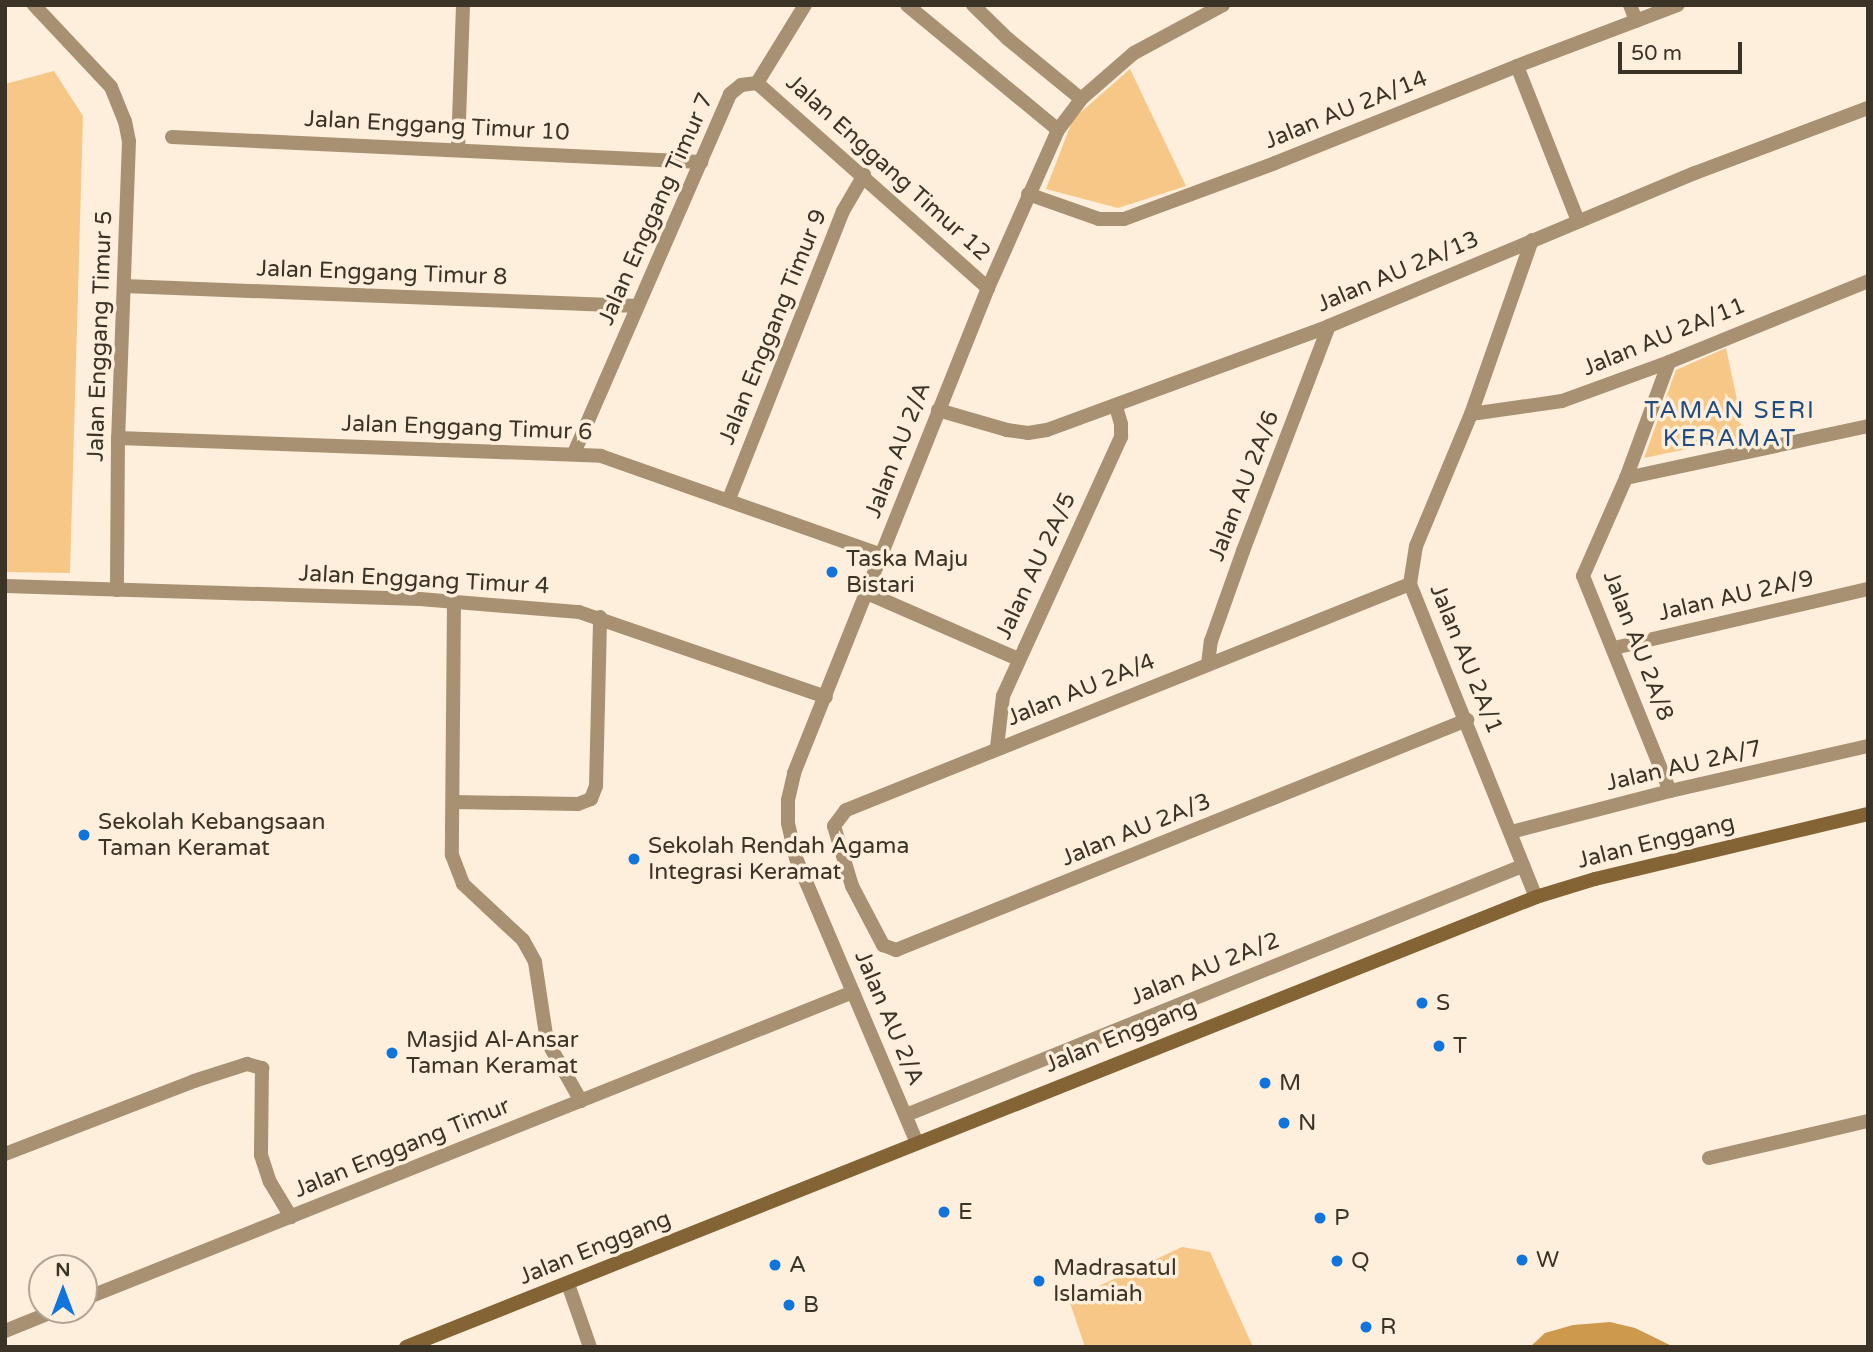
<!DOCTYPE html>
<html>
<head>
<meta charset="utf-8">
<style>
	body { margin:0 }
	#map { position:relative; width:1873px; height:1352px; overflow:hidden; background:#fdefdc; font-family:"Varela Round",sans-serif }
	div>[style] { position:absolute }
	.green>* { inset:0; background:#f6c787 }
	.water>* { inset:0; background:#cd994c }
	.minor>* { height:14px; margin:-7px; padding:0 7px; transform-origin:7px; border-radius:7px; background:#a89173 }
	.tertiary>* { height:14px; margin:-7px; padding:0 7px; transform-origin:7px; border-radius:7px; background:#a89173 }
	.secondary>* { height:14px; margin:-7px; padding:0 7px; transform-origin:7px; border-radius:7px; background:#846334 }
	.dots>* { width:19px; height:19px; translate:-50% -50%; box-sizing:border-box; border:4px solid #fdefdc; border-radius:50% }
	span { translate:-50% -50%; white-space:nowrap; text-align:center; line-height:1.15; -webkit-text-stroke:7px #fdefdc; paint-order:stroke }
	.street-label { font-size:23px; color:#3c3327 }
	.poi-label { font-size:23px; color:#3c3327 }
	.left { translate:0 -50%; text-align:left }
	.neighbourhood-label { font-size:24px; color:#214c81; letter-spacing:2px }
	.frame { position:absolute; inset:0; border:7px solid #3c3327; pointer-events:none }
	.north { position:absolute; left:28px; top:1254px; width:70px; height:70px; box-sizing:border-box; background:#fdefdc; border:2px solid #b0a494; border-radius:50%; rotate:0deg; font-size:19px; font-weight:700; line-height:28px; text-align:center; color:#3c3327 }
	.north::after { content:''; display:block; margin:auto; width:24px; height:32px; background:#0f75dd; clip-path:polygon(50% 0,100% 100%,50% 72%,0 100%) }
	.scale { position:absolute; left:1618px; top:42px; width:124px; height:32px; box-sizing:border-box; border:4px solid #3c3327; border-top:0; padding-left:9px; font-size:21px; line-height:24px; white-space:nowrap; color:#3c3327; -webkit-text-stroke:5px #fdefdc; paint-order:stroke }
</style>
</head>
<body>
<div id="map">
	<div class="green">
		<i style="clip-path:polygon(1130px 69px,1186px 186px,1118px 208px,1046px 189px,1073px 119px)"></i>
		<i style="clip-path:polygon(54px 71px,83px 116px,70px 573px,5px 572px,5px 84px)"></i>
		<i style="clip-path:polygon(1726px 348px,1745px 437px,1644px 458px,1676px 370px)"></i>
		<i style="clip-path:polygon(1182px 1247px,1210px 1252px,1253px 1347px,1085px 1347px,1069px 1300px)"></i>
	</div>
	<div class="water">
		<i style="clip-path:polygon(1610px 1322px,1635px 1328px,1674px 1347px,1530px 1347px,1545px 1333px,1573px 1325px)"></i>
	</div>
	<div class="minor">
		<i style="left:34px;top:5px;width:112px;rotate:46.8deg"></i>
		<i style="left:111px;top:87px;width:37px;rotate:68deg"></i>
		<i style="left:125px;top:121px;width:20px;rotate:79deg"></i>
		<i style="left:129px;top:141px;width:297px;rotate:92.1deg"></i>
		<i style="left:118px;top:438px;width:152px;rotate:90.4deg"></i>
		<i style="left:907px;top:5px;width:196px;rotate:39.6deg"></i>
		<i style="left:1630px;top:5px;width:17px;rotate:69deg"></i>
		<i style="left:1517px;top:66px;width:167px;rotate:68.5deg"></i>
		<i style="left:757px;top:83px;width:309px;rotate:41.6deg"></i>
		<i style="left:172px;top:137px;width:530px;rotate:2.71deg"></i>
		<i style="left:458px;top:149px;width:144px;rotate:-88deg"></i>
		<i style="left:1028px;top:194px;width:75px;rotate:19.4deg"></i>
		<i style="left:1099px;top:219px;width:25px"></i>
		<i style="left:1124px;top:219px;width:161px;rotate:-20.3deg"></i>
		<i style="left:1275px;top:163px;width:261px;rotate:-21.8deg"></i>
		<i style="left:1517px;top:66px;width:172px;rotate:-20.8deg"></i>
		<i style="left:1532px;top:240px;width:184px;rotate:109.3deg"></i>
		<i style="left:1471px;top:414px;width:143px;rotate:112.6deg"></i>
		<i style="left:1416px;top:546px;width:38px;rotate:99deg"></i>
		<i style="left:1410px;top:584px;width:337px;rotate:68.1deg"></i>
		<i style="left:124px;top:286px;width:514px;rotate:2.23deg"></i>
		<i style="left:1669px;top:362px;width:124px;rotate:110.3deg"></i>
		<i style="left:1626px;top:478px;width:107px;rotate:113.7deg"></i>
		<i style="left:1583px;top:576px;width:232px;rotate:68deg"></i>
		<i style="left:938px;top:410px;width:72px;rotate:16.2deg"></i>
		<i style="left:1007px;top:430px;width:21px;rotate:8deg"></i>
		<i style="left:1028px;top:433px;width:19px;rotate:-9deg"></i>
		<i style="left:1047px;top:430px;width:301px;rotate:-20.2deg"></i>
		<i style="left:1329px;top:326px;width:397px;rotate:-22.7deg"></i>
		<i style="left:1695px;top:173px;width:185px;rotate:-20.6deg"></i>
		<i style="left:1471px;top:414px;width:92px;rotate:-8.1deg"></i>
		<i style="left:1562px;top:401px;width:114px;rotate:-20deg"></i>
		<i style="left:1669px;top:362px;width:215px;rotate:-22.1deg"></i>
		<i style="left:118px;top:438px;width:483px;rotate:2.1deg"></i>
		<i style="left:601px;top:456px;width:298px;rotate:19.4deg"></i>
		<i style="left:574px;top:453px;width:391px;rotate:-66.5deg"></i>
		<i style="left:730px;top:94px;width:14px;rotate:-39deg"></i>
		<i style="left:741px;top:85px;width:16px;rotate:-7deg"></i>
		<i style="left:757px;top:83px;width:92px;rotate:-58.4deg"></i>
		<i style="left:1626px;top:478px;width:248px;rotate:-12.1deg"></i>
		<i style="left:729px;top:499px;width:310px;rotate:-68.4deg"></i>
		<i style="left:843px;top:211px;width:42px;rotate:-59.7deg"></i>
		<i style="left:1410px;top:584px;width:608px;rotate:158.16deg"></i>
		<i style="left:846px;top:810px;width:20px;rotate:127deg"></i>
		<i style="left:834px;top:826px;width:63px;rotate:73.3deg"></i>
		<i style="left:852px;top:886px;width:67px;rotate:62.3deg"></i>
		<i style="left:883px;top:945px;width:14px;rotate:21deg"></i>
		<i style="left:896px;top:950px;width:616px;rotate:-21.94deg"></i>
		<i style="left:5px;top:586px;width:415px;rotate:1.8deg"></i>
		<i style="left:420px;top:599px;width:160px;rotate:4.7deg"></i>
		<i style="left:579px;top:612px;width:261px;rotate:19deg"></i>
		<i style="left:867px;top:593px;width:165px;rotate:23.6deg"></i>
		<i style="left:454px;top:602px;width:253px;rotate:90.5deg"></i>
		<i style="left:452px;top:855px;width:31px;rotate:69deg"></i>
		<i style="left:463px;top:884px;width:82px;rotate:43deg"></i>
		<i style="left:523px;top:940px;width:25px;rotate:61deg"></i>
		<i style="left:535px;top:962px;width:80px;rotate:81.4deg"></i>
		<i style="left:547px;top:1041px;width:69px;rotate:60.5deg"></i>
		<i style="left:1614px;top:648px;width:261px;rotate:-13.1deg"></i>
		<i style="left:1208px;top:664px;width:23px;rotate:-83deg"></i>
		<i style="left:1211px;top:641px;width:96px;rotate:-70.4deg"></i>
		<i style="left:1243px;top:551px;width:241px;rotate:-69.1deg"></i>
		<i style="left:997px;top:747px;width:51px;rotate:-83.3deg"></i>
		<i style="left:1003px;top:696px;width:285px;rotate:-65.5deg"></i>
		<i style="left:1121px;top:437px;width:13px;rotate:-90deg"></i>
		<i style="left:1121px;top:424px;width:19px;rotate:-106deg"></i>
		<i style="left:453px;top:802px;width:125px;rotate:0.9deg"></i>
		<i style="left:578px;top:804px;width:14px;rotate:-21deg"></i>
		<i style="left:591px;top:799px;width:14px;rotate:-69deg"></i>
		<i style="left:596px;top:786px;width:169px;rotate:-88.6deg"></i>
		<i style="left:1511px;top:832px;width:164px;rotate:-14.5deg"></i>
		<i style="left:1670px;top:791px;width:203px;rotate:-12.8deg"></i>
		<i style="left:906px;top:1115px;width:664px;rotate:-22.01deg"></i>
		<i style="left:5px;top:1154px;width:203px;rotate:-21.1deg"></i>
		<i style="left:194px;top:1081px;width:56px;rotate:-17.8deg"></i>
		<i style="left:247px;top:1064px;width:16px;rotate:15deg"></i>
		<i style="left:262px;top:1068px;width:87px;rotate:90.7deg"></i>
		<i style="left:261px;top:1155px;width:28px;rotate:72deg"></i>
		<i style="left:270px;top:1182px;width:41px;rotate:59deg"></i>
		<i style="left:1709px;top:1158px;width:163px;rotate:-13.1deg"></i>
		<i style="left:568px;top:1284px;width:67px;rotate:70.8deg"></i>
		<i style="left:84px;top:1299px;width:828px;rotate:-21.76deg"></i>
		<i style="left:5px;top:1331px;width:56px;rotate:-22deg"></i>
	</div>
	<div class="tertiary">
		<i style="left:973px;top:5px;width:49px;rotate:44.2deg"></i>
		<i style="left:1008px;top:39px;width:94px;rotate:39.4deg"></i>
		<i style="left:917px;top:1143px;width:310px;rotate:-113deg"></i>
		<i style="left:796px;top:858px;width:36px;rotate:-103deg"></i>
		<i style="left:788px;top:823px;width:23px;rotate:-90deg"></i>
		<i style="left:788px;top:800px;width:28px;rotate:-77deg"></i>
		<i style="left:794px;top:773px;width:522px;rotate:-68.2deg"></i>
		<i style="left:988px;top:288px;width:173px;rotate:-66.1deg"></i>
		<i style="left:1058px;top:130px;width:39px;rotate:-53deg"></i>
		<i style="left:1081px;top:99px;width:70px;rotate:-41deg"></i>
		<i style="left:1134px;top:53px;width:101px;rotate:-28.3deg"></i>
	</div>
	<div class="secondary">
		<i style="left:406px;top:1347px;width:1216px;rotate:-21.71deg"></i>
		<i style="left:1536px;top:897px;width:62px;rotate:-17deg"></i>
		<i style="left:1595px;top:879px;width:281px;rotate:-13.4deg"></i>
	</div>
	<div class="dots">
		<i style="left:832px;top:572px;background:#0f75dd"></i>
		<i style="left:84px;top:835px;background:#0f75dd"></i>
		<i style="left:634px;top:859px;background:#0f75dd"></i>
		<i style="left:1422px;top:1003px;background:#0f75dd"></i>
		<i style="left:1439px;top:1046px;background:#0f75dd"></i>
		<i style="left:392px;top:1053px;background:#0f75dd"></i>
		<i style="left:1265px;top:1083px;background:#0f75dd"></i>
		<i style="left:1284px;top:1123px;background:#0f75dd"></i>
		<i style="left:944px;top:1212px;background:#0f75dd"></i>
		<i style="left:1320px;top:1218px;background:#0f75dd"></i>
		<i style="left:1522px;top:1260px;background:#0f75dd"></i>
		<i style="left:1337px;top:1261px;background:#0f75dd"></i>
		<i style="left:775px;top:1265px;background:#0f75dd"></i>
		<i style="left:1039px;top:1281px;background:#0f75dd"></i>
		<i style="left:789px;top:1305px;background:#0f75dd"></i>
		<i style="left:1366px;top:1327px;background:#0f75dd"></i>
	</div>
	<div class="street-label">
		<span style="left:1346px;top:110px;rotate:-22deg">Jalan AU 2A/14</span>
		<span style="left:437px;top:126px;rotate:3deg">Jalan Enggang Timur 10</span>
		<span style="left:888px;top:168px;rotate:42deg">Jalan Enggang Timur 12</span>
		<span style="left:656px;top:209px;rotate:-66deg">Jalan Enggang Timur 7</span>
		<span style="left:1398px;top:272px;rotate:-23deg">Jalan AU 2A/13</span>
		<span style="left:382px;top:273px;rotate:2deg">Jalan Enggang Timur 8</span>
		<span style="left:773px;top:327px;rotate:-68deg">Jalan Enggang Timur 9</span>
		<span style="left:100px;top:336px;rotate:-88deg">Jalan Enggang Timur 5</span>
		<span style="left:1664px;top:337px;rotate:-22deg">Jalan AU 2A/11</span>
		<span style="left:467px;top:428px;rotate:2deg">Jalan Enggang Timur 6</span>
		<span style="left:898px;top:450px;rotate:-69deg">Jalan AU 2/A</span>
		<span style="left:1244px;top:486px;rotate:-69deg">Jalan AU 2A/6</span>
		<span style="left:1036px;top:566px;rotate:-65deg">Jalan AU 2A/5</span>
		<span style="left:424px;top:580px;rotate:3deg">Jalan Enggang Timur 4</span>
		<span style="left:1736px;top:596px;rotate:-13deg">Jalan AU 2A/9</span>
		<span style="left:1638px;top:646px;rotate:69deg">Jalan AU 2A/8</span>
		<span style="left:1466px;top:659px;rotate:68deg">Jalan AU 2A/1</span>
		<span style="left:1081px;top:690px;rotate:-22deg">Jalan AU 2A/4</span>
		<span style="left:1684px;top:766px;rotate:-13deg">Jalan AU 2A/7</span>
		<span style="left:1136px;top:830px;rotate:-22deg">Jalan AU 2A/3</span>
		<span style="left:1656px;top:842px;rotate:-14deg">Jalan Enggang</span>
		<span style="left:1205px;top:969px;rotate:-22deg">Jalan AU 2A/2</span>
		<span style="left:889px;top:1018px;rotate:67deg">Jalan AU 2/A</span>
		<span style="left:1121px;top:1036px;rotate:-22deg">Jalan Enggang</span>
		<span style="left:402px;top:1148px;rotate:-22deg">Jalan Enggang Timur</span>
		<span style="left:595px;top:1248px;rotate:-22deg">Jalan Enggang</span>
	</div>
	<div class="poi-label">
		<span class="left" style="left:846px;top:572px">Taska Maju<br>Bistari</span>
		<span class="left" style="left:98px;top:835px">Sekolah Kebangsaan<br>Taman Keramat</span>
		<span class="left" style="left:648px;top:859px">Sekolah Rendah Agama<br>Integrasi Keramat</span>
		<span class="left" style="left:1436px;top:1003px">S</span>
		<span class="left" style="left:406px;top:1053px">Masjid Al-Ansar<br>Taman Keramat</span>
		<span class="left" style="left:1453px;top:1046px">T</span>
		<span class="left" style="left:1279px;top:1083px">M</span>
		<span class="left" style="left:1298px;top:1123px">N</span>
		<span class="left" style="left:958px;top:1212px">E</span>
		<span class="left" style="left:1334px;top:1218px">P</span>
		<span class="left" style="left:1536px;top:1260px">W</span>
		<span class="left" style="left:1351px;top:1261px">Q</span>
		<span class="left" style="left:789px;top:1265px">A</span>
		<span class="left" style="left:1053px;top:1281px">Madrasatul<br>Islamiah</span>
		<span class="left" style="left:803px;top:1305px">B</span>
		<span class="left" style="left:1380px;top:1327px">R</span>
	</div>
	<div class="neighbourhood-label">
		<span style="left:1730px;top:425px">TAMAN SERI<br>KERAMAT</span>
	</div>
	<div class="frame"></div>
	<div class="north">N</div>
	<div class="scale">50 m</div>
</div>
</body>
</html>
